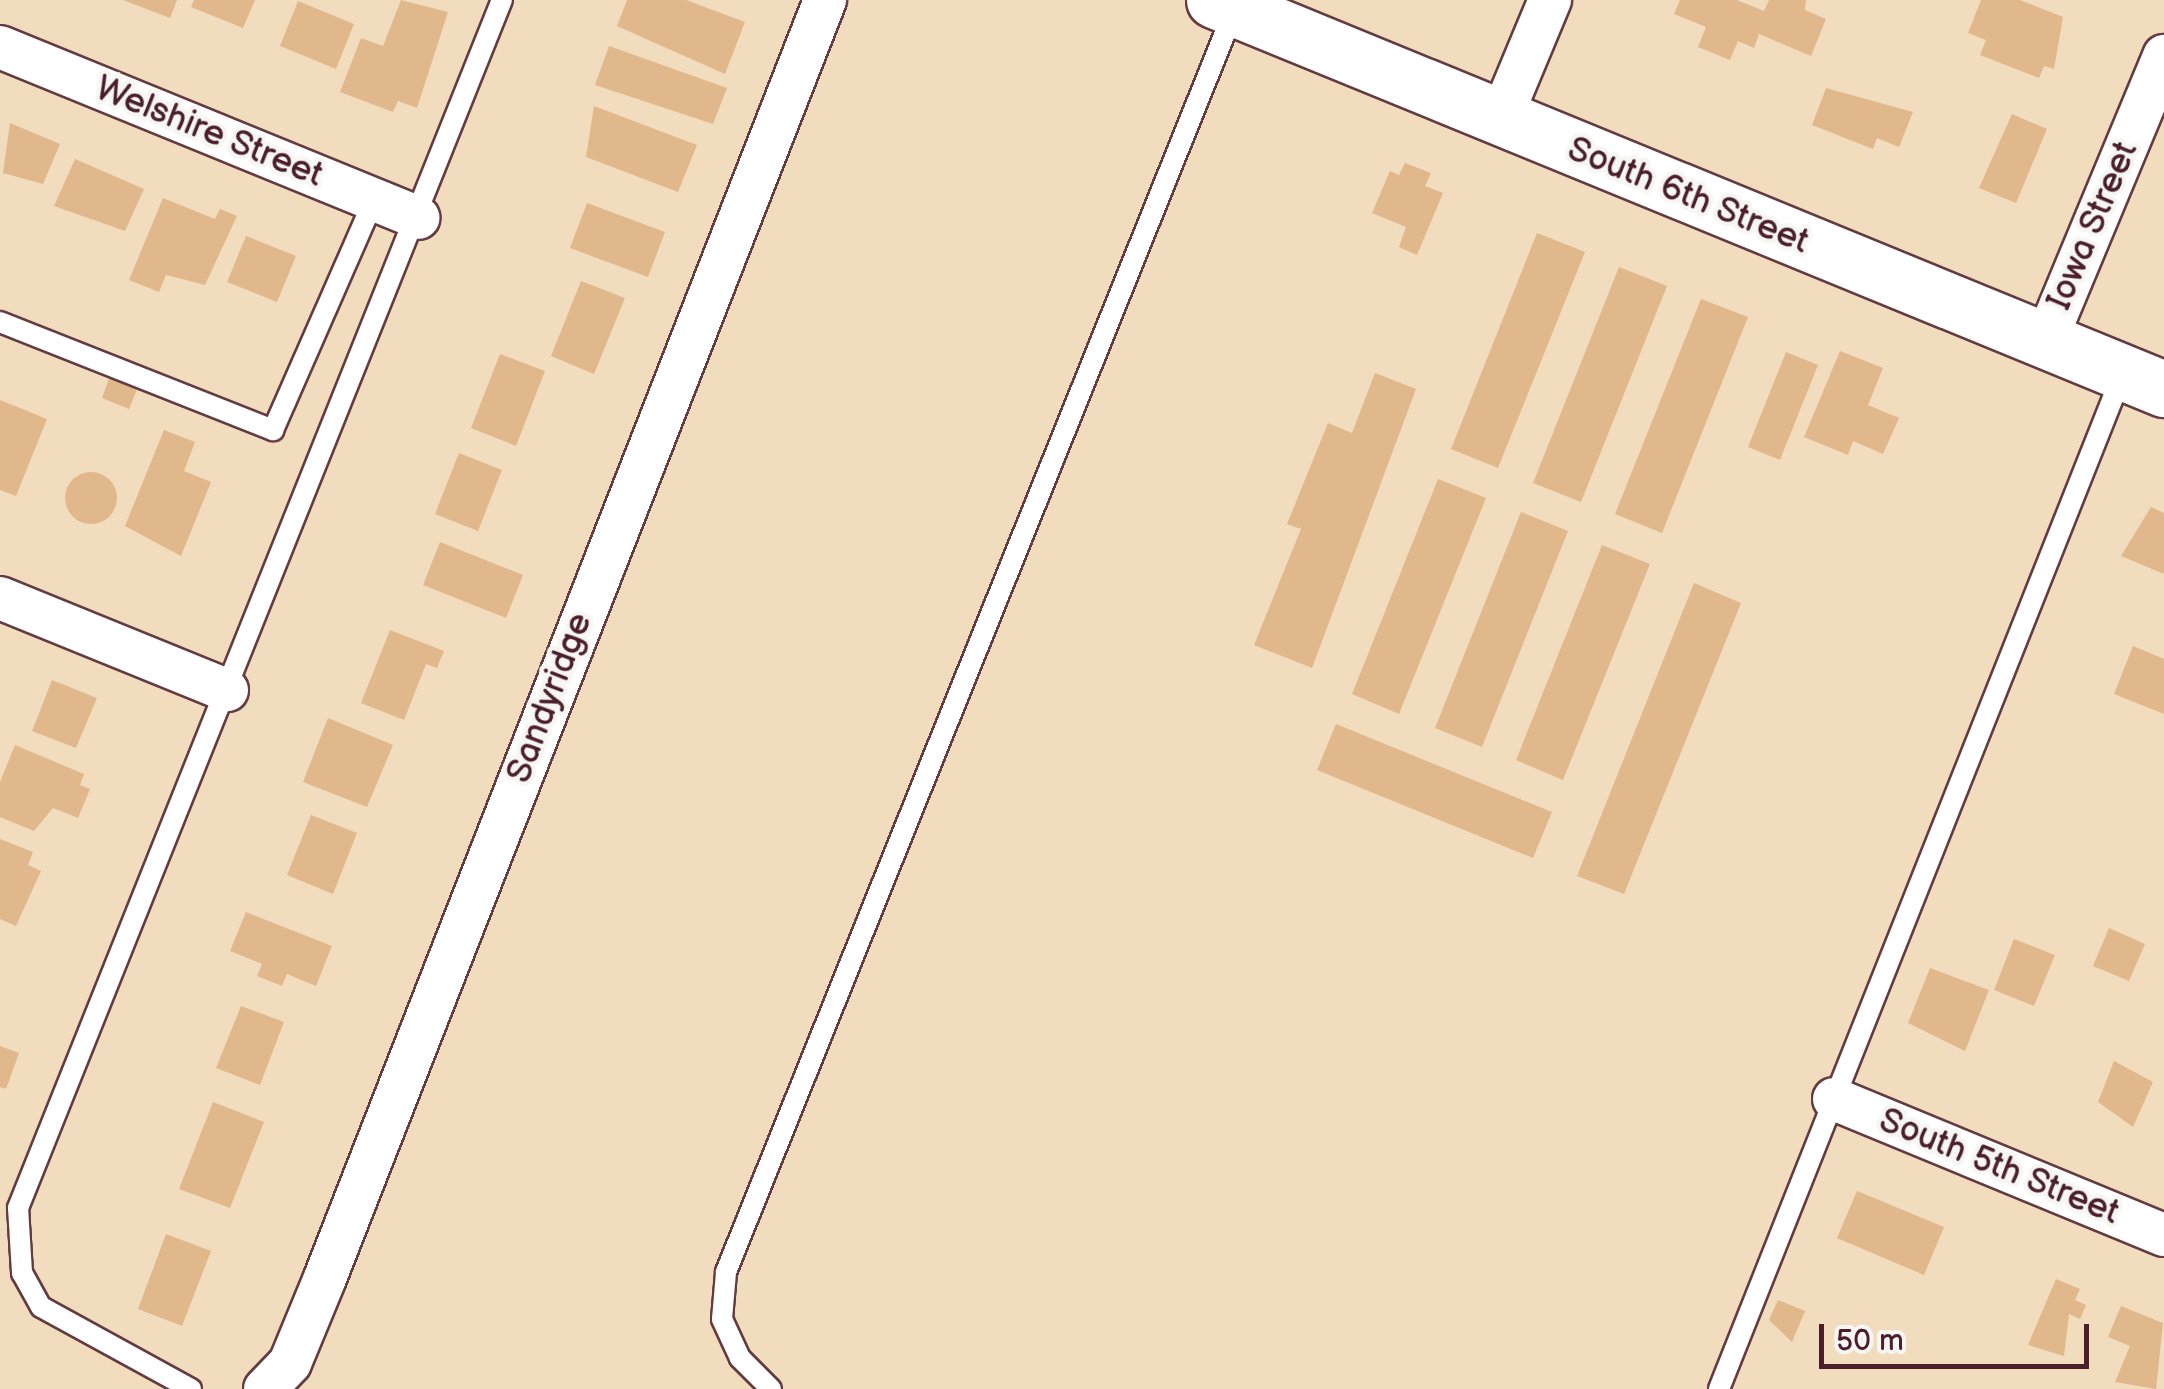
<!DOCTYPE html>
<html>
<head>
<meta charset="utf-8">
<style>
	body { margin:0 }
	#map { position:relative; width:2164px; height:1389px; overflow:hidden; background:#f1dcbe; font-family:"Balsamiq Sans",sans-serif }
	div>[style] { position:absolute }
	.building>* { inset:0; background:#e1b88c }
	.round { border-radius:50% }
	.roads { filter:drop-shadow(2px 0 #633b41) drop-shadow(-2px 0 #633b41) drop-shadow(0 2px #633b41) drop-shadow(0 -2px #633b41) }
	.lane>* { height:20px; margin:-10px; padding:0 10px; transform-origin:10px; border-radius:10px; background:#fff }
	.street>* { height:42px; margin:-21px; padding:0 21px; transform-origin:21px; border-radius:21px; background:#fff }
	.secondary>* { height:55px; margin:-27.5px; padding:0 27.5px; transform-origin:27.5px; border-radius:27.5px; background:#fff }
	span { translate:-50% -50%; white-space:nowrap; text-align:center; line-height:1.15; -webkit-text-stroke:9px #f6f6f2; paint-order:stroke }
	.street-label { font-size:35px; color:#4a1f2b }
	.scale { position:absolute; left:1819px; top:1324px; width:270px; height:45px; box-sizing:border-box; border:5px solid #4a1f2b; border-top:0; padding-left:12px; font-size:30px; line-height:35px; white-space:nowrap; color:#4a1f2b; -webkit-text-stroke:8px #f6f6f2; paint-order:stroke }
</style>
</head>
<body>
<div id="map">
	<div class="building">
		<i style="clip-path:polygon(123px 0,177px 0,170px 18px)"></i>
		<i style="clip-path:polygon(194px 0,255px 0,243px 28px,191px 7px)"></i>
		<i style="clip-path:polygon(401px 0,448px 12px,417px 108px,398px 101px,393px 112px,340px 92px,361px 38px,383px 46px)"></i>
		<i style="clip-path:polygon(627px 0,686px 0,745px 22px,725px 74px,617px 26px)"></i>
		<i style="clip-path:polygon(1680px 0,1737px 0,1764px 11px,1769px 0,1806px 0,1805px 10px,1826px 19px,1811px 56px,1759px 34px,1754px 48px,1738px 41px,1730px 60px,1698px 47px,1706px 27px,1674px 14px)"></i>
		<i style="clip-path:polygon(1981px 0,2020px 0,2063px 17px,2054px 69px,2044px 66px,2039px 78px,1980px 55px,1986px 40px,1968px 33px)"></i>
		<i style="clip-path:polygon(298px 1px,354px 24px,336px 69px,280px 46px)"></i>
		<i style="clip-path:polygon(609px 46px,727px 88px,713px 124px,595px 85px)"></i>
		<i style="clip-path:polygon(1826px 88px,1913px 112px,1899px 147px,1877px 138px,1873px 149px,1812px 125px)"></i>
		<i style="clip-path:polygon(594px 106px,697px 145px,678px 192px,586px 157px)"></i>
		<i style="clip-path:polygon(2012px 114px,2047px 129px,2016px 203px,1979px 188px)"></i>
		<i style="clip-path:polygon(10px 123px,60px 144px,43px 184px,3px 173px)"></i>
		<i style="clip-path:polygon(75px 159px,144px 189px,125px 231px,54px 206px)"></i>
		<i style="clip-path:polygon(1405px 163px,1431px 173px,1425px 186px,1443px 193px,1417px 255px,1399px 247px,1406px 227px,1372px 213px,1390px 171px,1399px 175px)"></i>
		<i style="clip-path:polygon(163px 198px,215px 219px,220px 209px,237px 216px,205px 285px,166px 275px,159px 292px,129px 280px)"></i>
		<i style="clip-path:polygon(587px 203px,665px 232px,648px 277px,570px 248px)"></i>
		<i style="clip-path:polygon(1537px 233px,1585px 252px,1498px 468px,1451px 449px)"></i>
		<i style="clip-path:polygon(246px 236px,296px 256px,277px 302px,227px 282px)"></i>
		<i style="clip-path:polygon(1619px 267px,1667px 286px,1581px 502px,1533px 483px)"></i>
		<i style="clip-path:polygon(581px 281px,625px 298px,594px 374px,551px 356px)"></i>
		<i style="clip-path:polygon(1701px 299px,1748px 317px,1662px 533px,1615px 514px)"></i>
		<i style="clip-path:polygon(1840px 351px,1883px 368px,1868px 405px,1899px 418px,1883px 454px,1853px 441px,1848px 455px,1804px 437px)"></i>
		<i style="clip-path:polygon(1786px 352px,1818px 365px,1780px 460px,1748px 447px)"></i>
		<i style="clip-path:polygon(500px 354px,545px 371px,516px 446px,471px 428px)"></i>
		<i style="clip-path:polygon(1375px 373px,1416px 389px,1312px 668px,1254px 645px,1301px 529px,1287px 524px,1328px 423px,1352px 433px)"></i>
		<i style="clip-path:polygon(110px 376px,138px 387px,129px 409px,102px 398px)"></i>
		<i style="clip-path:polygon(0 400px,47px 419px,16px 496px,0 490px)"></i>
		<i style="clip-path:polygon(164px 430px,195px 442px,184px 471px,211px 482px,181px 556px,125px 526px)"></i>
		<i style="clip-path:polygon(459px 453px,502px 470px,478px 531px,435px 514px)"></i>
		<i class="round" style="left:65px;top:472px;width:52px;height:52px"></i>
		<i style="clip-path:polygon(1438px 479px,1486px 498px,1399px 714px,1352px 694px)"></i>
		<i style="clip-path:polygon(2151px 507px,2164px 513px,2164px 574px,2121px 556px)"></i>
		<i style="clip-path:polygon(1521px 512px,1568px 531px,1482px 747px,1435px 728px)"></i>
		<i style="clip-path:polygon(440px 542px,523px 575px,506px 618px,423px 585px)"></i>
		<i style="clip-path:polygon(1602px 545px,1650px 564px,1563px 780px,1516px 760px)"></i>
		<i style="clip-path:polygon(1694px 583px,1741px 603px,1624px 894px,1577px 876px)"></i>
		<i style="clip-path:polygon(390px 630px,444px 651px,437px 668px,426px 664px,404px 720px,361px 703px)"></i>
		<i style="clip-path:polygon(2133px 646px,2164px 659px,2164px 714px,2114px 694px)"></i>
		<i style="clip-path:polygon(52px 680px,97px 698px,76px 748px,32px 731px)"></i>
		<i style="clip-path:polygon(328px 718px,393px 745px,367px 807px,303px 782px)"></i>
		<i style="clip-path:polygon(1336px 724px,1552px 812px,1533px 858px,1317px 770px)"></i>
		<i style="clip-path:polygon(15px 745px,84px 774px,80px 785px,90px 789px,78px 818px,53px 808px,34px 831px,0 817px,0 782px)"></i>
		<i style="clip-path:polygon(311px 815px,357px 833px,333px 894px,287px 875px)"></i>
		<i style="clip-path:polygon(0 839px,33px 852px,28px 865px,41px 871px,16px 926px,0 919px)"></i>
		<i style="clip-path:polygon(246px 912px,332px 946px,316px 986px,287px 974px,282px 986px,257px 976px,262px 964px,230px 951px)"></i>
		<i style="clip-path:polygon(2109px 928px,2145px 944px,2129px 981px,2093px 966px)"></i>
		<i style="clip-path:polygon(2014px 939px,2055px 955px,2034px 1006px,1994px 990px)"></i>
		<i style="clip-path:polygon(1930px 968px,1989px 990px,1965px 1051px,1908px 1023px)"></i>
		<i style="clip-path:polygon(241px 1006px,284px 1022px,260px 1085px,216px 1068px)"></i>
		<i style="clip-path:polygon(0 1046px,19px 1053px,6px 1089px,0 1087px)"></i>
		<i style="clip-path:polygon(2114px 1061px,2153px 1082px,2133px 1127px,2098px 1102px)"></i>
		<i style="clip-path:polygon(213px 1102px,264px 1122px,230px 1208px,179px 1189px)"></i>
		<i style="clip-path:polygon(1857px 1191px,1944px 1227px,1924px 1275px,1837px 1238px)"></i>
		<i style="clip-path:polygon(166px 1234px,211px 1251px,182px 1326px,138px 1309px)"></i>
		<i style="clip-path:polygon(2056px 1279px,2080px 1289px,2075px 1300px,2086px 1305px,2080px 1319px,2069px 1314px,2064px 1356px,2028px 1345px)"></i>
		<i style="clip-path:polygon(1778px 1300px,1805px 1311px,1792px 1342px,1769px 1320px)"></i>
		<i style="clip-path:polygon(2121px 1306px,2163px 1323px,2156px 1389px,2115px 1382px,2130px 1346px,2108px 1337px)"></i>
	</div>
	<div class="roads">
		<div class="lane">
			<i style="left:0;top:322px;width:294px;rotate:21.6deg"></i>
			<i style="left:273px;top:430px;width:251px;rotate:-66.3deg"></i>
			<i style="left:191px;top:1389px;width:171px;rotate:-151.3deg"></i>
			<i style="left:41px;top:1307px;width:39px;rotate:-119deg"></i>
			<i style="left:22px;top:1273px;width:65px;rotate:-93.5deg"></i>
			<i style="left:18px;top:1208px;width:1301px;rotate:-68.17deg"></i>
			<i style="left:771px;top:1389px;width:44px;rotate:-135deg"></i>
			<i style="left:740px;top:1358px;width:43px;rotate:-114.8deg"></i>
			<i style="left:722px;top:1319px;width:47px;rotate:-85.1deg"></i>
			<i style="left:726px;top:1272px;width:1359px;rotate:-68.06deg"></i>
			<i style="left:1719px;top:1389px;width:1093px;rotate:-68.32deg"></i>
		</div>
		<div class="street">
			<i style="left:0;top:47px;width:452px;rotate:22.2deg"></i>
			<i style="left:1500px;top:120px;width:130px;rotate:-67.4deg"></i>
			<i style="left:2046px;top:340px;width:308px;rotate:-67.4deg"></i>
			<i style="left:0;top:598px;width:245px;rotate:22.1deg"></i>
			<i style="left:1834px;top:1099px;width:357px;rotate:22.4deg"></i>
			<i style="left:265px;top:1389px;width:36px;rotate:-46deg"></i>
			<i style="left:290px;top:1363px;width:92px;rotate:-67.6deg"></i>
			<i style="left:325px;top:1278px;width:1372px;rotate:-68.63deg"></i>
		</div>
		<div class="secondary">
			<i style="left:1214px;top:0;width:1027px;rotate:22.27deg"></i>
		</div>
	</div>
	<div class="street-label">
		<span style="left:209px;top:132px;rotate:22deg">Welshire Street</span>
		<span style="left:1688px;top:196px;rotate:22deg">South 6th Street</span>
		<span style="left:2093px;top:226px;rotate:-67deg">Iowa Street</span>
		<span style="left:550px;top:698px;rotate:-69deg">Sandyridge</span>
		<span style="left:1999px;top:1167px;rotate:22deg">South 5th Street</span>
	</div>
	<div class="scale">50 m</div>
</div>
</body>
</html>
